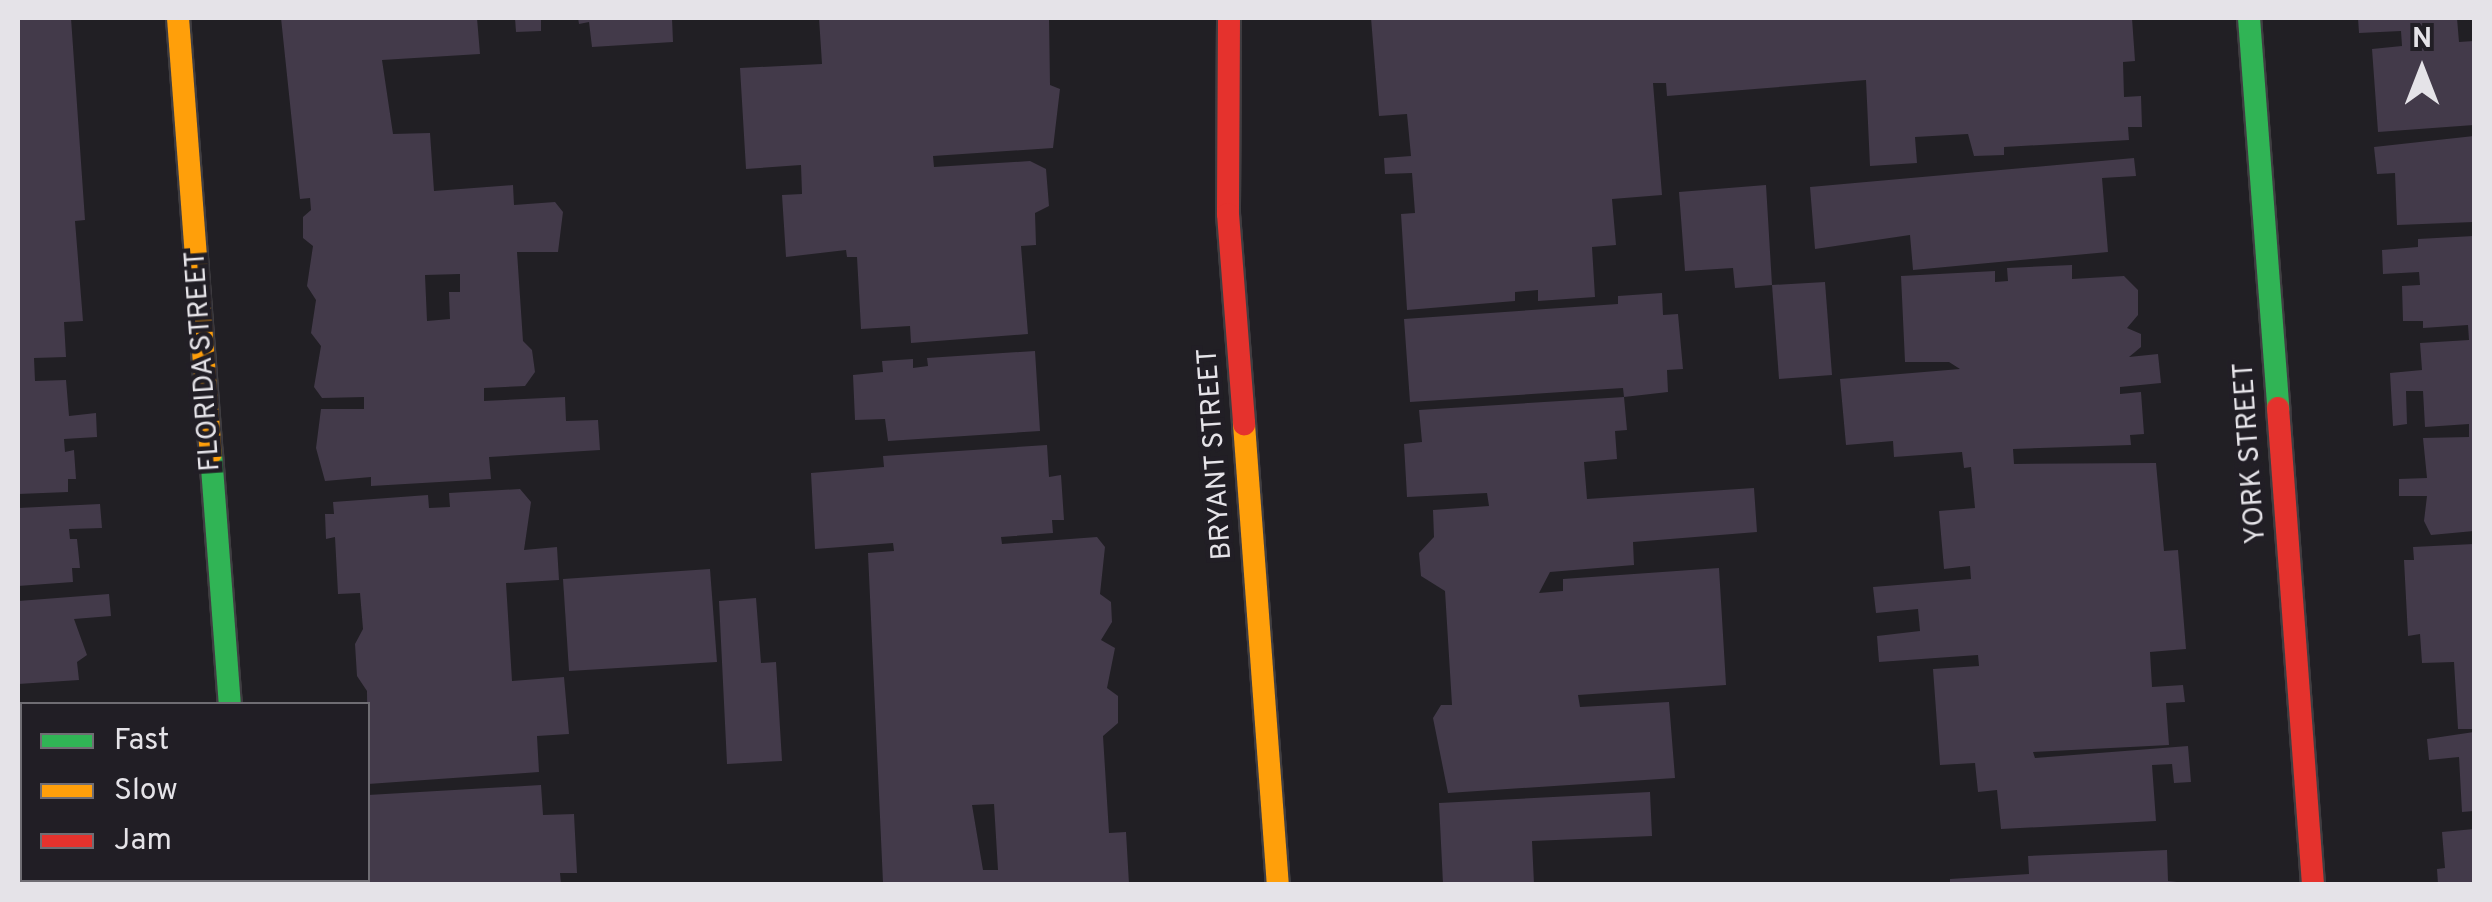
<!DOCTYPE html>
<html>
<head>
<meta charset="utf-8">
<style>
	body { margin:0 }
	#map { position:relative; width:2492px; height:902px; overflow:hidden; background:#211f24; font-family:Overpass,sans-serif }
	div>[style] { position:absolute }
	.building>* { inset:0; background:#433a4a }
	.roads { filter:drop-shadow(2px 0 #3f3d41) drop-shadow(-2px 0 #3f3d41) drop-shadow(0 2px #3f3d41) drop-shadow(0 -2px #3f3d41) }
	.street>* { height:55px; margin:-27.5px; padding:0 27.5px; transform-origin:27.5px; border-radius:27.5px; background:#525153 }
	.fast>* { height:22px; margin:-11px; padding:0 11px; transform-origin:11px; border-radius:11px; background:#30b455 }
	.slow>* { height:22px; margin:-11px; padding:0 11px; transform-origin:11px; border-radius:11px; background:#ff9f0a }
	.jam>* { height:22px; margin:-11px; padding:0 11px; transform-origin:11px; border-radius:11px; background:#e5322d }
	span { translate:-50% -50%; white-space:nowrap; text-align:center; line-height:1.15; -webkit-text-stroke:9px #211e25; paint-order:stroke }
	.street-label { font-size:28px; color:#e5e3e8 }
	.frame { position:absolute; inset:0; border:20px solid #e5e3e8; pointer-events:none }
	.legend { position:absolute; left:20px; top:702px; width:350px; height:180px; box-sizing:border-box; background:#211e25; border:2px solid #6f6d73; margin:0; padding:12px 18px; list-style:none; font-size:30px; color:#e5e3e8 }
	.legend li { display:flex; align-items:center; gap:20px; height:50px }
	.legend b { width:50px; border:2px solid #6f6d73 }
	.north { position:absolute; left:2372px; top:20px; width:100px; height:100px; -webkit-text-stroke:8px #211e25; paint-order:stroke; rotate:0deg; font-size:28px; font-weight:700; line-height:40px; text-align:center; color:#e5e3e8 }
	.north::after { content:''; display:block; margin:auto; width:35px; height:45px; background:#e5e3e8; clip-path:polygon(50% 0,100% 100%,50% 72%,0 100%) }
</style>
</head>
<body>
<div id="map">
	<div class="building">
		<i style="clip-path:polygon(18px 18px,71px 18px,85px 220px,75px 221px,83px 321px,64px 322px,66px 357px,34px 358px,35px 381px,66px 380px,69px 416px,96px 413px,97px 437px,64px 439px,65px 452px,74px 450px,76px 479px,68px 479px,68px 492px,18px 494px)"></i>
		<i style="clip-path:polygon(evenodd,281px 18px,477px 18px,480px 54px,382px 60px,393px 134px,430px 133px,434px 191px,513px 185px,514px 205px,555px 202px,563px 212px,558px 252px,517px 252px,523px 341px,532px 350px,535px 372px,525px 386px,484px 388px,484px 401px,565px 397px,566px 421px,598px 420px,600px 450px,489px 457px,491px 479px,371px 486px,371px 477px,325px 481px,316px 448px,321px 409px,364px 409px,364px 397px,322px 398px,314px 387px,321px 346px,311px 333px,316px 300px,307px 286px,313px 246px,303px 238px,303px 217px,311px 210px,310px 198px,300px 199px,281px 18px,460px 274px,460px 292px,449px 292px,450px 319px,427px 321px,425px 275px,460px 274px)"></i>
		<i style="clip-path:polygon(515px 18px,541px 18px,541px 31px,516px 32px)"></i>
		<i style="clip-path:polygon(578px 18px,672px 18px,673px 42px,592px 47px,589px 22px,579px 24px)"></i>
		<i style="clip-path:polygon(819px 18px,1049px 18px,1050px 85px,1060px 89px,1053px 148px,933px 156px,934px 167px,1030px 161px,1046px 169px,1049px 206px,1035px 213px,1036px 245px,1021px 246px,1028px 334px,911px 343px,910px 326px,861px 329px,857px 257px,847px 257px,846px 250px,786px 257px,782px 195px,802px 194px,801px 165px,746px 169px,740px 68px,822px 64px)"></i>
		<i style="clip-path:polygon(1371px 18px,2132px 18px,2135px 61px,2123px 62px,2124px 97px,2141px 96px,2142px 127px,2128px 127px,2129px 140px,2004px 147px,2004px 155px,1974px 156px,1968px 134px,1915px 137px,1917px 163px,1870px 166px,1866px 80px,1667px 96px,1666px 83px,1653px 83px,1662px 195px,1612px 199px,1616px 245px,1592px 247px,1595px 297px,1538px 301px,1538px 290px,1515px 292px,1515px 301px,1407px 310px,1401px 214px,1415px 213px,1412px 173px,1385px 174px,1384px 158px,1411px 156px,1407px 114px,1379px 116px)"></i>
		<i style="clip-path:polygon(2358px 18px,2457px 18px,2459px 42px,2474px 41px,2474px 125px,2378px 132px,2372px 49px,2402px 46px,2401px 31px,2359px 33px)"></i>
		<i style="clip-path:polygon(2474px 136px,2474px 222px,2397px 225px,2395px 173px,2377px 174px,2374px 147px)"></i>
		<i style="clip-path:polygon(2134px 158px,2136px 176px,2102px 178px,2108px 252px,1913px 270px,1910px 235px,1815px 249px,1810px 187px)"></i>
		<i style="clip-path:polygon(1766px 185px,1772px 285px,1735px 288px,1733px 268px,1685px 271px,1679px 192px)"></i>
		<i style="clip-path:polygon(2474px 236px,2474px 531px,2431px 535px,2424px 521px,2427px 496px,2399px 496px,2399px 479px,2427px 478px,2423px 438px,2469px 437px,2469px 424px,2425px 427px,2423px 391px,2406px 391px,2407px 424px,2393px 426px,2390px 373px,2422px 370px,2420px 343px,2469px 340px,2468px 325px,2423px 328px,2423px 321px,2403px 321px,2402px 286px,2420px 285px,2419px 272px,2383px 274px,2382px 250px,2418px 247px,2418px 239px)"></i>
		<i style="clip-path:polygon(2072px 265px,2072px 279px,2124px 276px,2138px 290px,2138px 315px,2127px 328px,2141px 334px,2141px 347px,2129px 357px,2158px 354px,2161px 383px,2120px 387px,2120px 394px,2141px 392px,2144px 434px,2130px 435px,2131px 445px,2013px 449px,2014px 464px,2156px 463px,2164px 551px,2178px 550px,2186px 649px,2150px 652px,2152px 687px,2183px 685px,2185px 702px,2166px 703px,2169px 745px,2033px 752px,2035px 758px,2188px 746px,2191px 782px,2174px 783px,2172px 764px,2152px 765px,2156px 821px,2001px 829px,1997px 790px,1978px 792px,1975px 763px,1940px 765px,1933px 669px,1979px 666px,1978px 655px,1879px 662px,1877px 636px,1920px 631px,1918px 609px,1876px 613px,1873px 587px,1971px 579px,1970px 566px,1944px 569px,1939px 511px,1975px 508px,1971px 467px,1964px 468px,1962px 452px,1894px 457px,1893px 441px,1846px 445px,1840px 379px,1960px 369px,1949px 362px,1905px 362px,1901px 276px,1995px 271px,1995px 282px,2008px 281px,2007px 268px)"></i>
		<i style="clip-path:polygon(1825px 282px,1832px 375px,1779px 379px,1772px 285px)"></i>
		<i style="clip-path:polygon(1662px 293px,1663px 315px,1678px 314px,1683px 369px,1667px 370px,1668px 392px,1624px 397px,1623px 388px,1410px 402px,1404px 319px,1618px 304px,1618px 296px)"></i>
		<i style="clip-path:polygon(1035px 351px,1040px 431px,888px 441px,885px 419px,855px 420px,853px 375px,883px 372px,882px 361px,913px 359px,913px 368px,928px 366px,927px 358px)"></i>
		<i style="clip-path:polygon(1624px 397px,1627px 430px,1615px 431px,1617px 459px,1584px 462px,1587px 499px,1754px 488px,1757px 532px,1633px 542px,1634px 565px,1550px 572px,1539px 593px,1563px 591px,1563px 579px,1719px 568px,1726px 685px,1578px 695px,1580px 707px,1669px 702px,1675px 778px,1448px 793px,1433px 718px,1441px 705px,1452px 705px,1445px 591px,1421px 576px,1419px 553px,1434px 537px,1433px 510px,1489px 506px,1487px 493px,1407px 497px,1404px 444px,1422px 442px,1419px 410px)"></i>
		<i style="clip-path:polygon(evenodd,1047px 445px,1049px 477px,1061px 475px,1064px 520px,1052px 520px,1053px 533px,1001px 537px,1002px 544px,1097px 537px,1105px 547px,1100px 594px,1111px 602px,1112px 622px,1101px 640px,1115px 648px,1107px 688px,1118px 696px,1118px 723px,1103px 736px,1109px 833px,1126px 832px,1129px 884px,883px 883px,868px 553px,894px 551px,893px 543px,815px 549px,811px 473px,884px 467px,883px 456px,1047px 445px,994px 804px,998px 870px,983px 870px,972px 805px,994px 804px)"></i>
		<i style="clip-path:polygon(520px 489px,531px 502px,524px 550px,557px 547px,559px 580px,506px 583px,512px 681px,564px 677px,569px 734px,537px 736px,539px 772px,368px 784px,367px 691px,357px 676px,355px 644px,363px 629px,360px 593px,338px 594px,335px 537px,326px 539px,325px 514px,334px 514px,333px 502px,428px 495px,429px 508px,450px 507px,449px 493px)"></i>
		<i style="clip-path:polygon(100px 504px,102px 528px,69px 529px,70px 539px,77px 539px,80px 568px,72px 568px,73px 582px,18px 586px,18px 508px)"></i>
		<i style="clip-path:polygon(2474px 544px,2474px 729px,2458px 729px,2454px 662px,2422px 663px,2420px 634px,2408px 636px,2404px 560px,2414px 560px,2413px 547px)"></i>
		<i style="clip-path:polygon(710px 569px,717px 662px,569px 671px,563px 579px)"></i>
		<i style="clip-path:polygon(109px 594px,111px 616px,74px 619px,87px 655px,77px 662px,79px 680px,18px 684px,18px 601px)"></i>
		<i style="clip-path:polygon(756px 598px,761px 663px,776px 662px,782px 761px,727px 764px,719px 601px)"></i>
		<i style="clip-path:polygon(18px 707px,22px 707px,18px 796px)"></i>
		<i style="clip-path:polygon(2474px 732px,2474px 811px,2462px 812px,2459px 757px,2429px 760px,2427px 739px)"></i>
		<i style="clip-path:polygon(541px 785px,543px 815px,574px 814px,577px 873px,560px 873px,561px 884px,344px 884px,368px 880px,368px 795px)"></i>
		<i style="clip-path:polygon(1650px 792px,1652px 836px,1532px 841px,1534px 884px,1443px 884px,1439px 803px)"></i>
		<i style="clip-path:polygon(18px 802px,22px 802px,22px 880px,136px 884px,18px 884px)"></i>
		<i style="clip-path:polygon(2474px 829px,2474px 884px,2438px 884px,2437px 869px,2445px 868px,2442px 832px)"></i>
		<i style="clip-path:polygon(2167px 850px,2168px 881px,2195px 884px,1950px 884px,1950px 879px,2029px 874px,2028px 856px)"></i>
	</div>
	<div class="roads">
		<div class="street">
			<i style="left:243px;top:880px;width:4px;rotate:90deg"></i>
		</div>
		<div class="fast">
			<i style="left:2249px;top:18px;width:391px;rotate:85.7deg"></i>
			<i style="left:211px;top:454px;width:251px;rotate:85.7deg"></i>
		</div>
		<div class="slow">
			<i style="left:178px;top:18px;width:437px;rotate:85.7deg"></i>
			<i style="left:1244px;top:424px;width:461px;rotate:85.8deg"></i>
		</div>
		<div class="jam">
			<i style="left:1229px;top:18px;width:196px;rotate:90.3deg"></i>
			<i style="left:1228px;top:214px;width:211px;rotate:85.6deg"></i>
			<i style="left:2278px;top:408px;width:477px;rotate:85.8deg"></i>
		</div>
	</div>
	<div class="street-label">
		<span style="left:204px;top:361px;rotate:-94deg">FLORIDA STREET</span>
		<span style="left:2251px;top:453px;rotate:-94deg">YORK STREET</span>
		<span style="left:1216px;top:454px;rotate:-94deg">BRYANT STREET</span>
	</div>
	<div class="frame"></div>
	<ul class="legend">
	<li><b style="height:12px;background:#30b455"></b>Fast</li>
	<li><b style="height:12px;background:#ff9f0a"></b>Slow</li>
	<li><b style="height:12px;background:#e5322d"></b>Jam</li>
	</ul>
	<div class="north">N</div>
</div>
</body>
</html>
